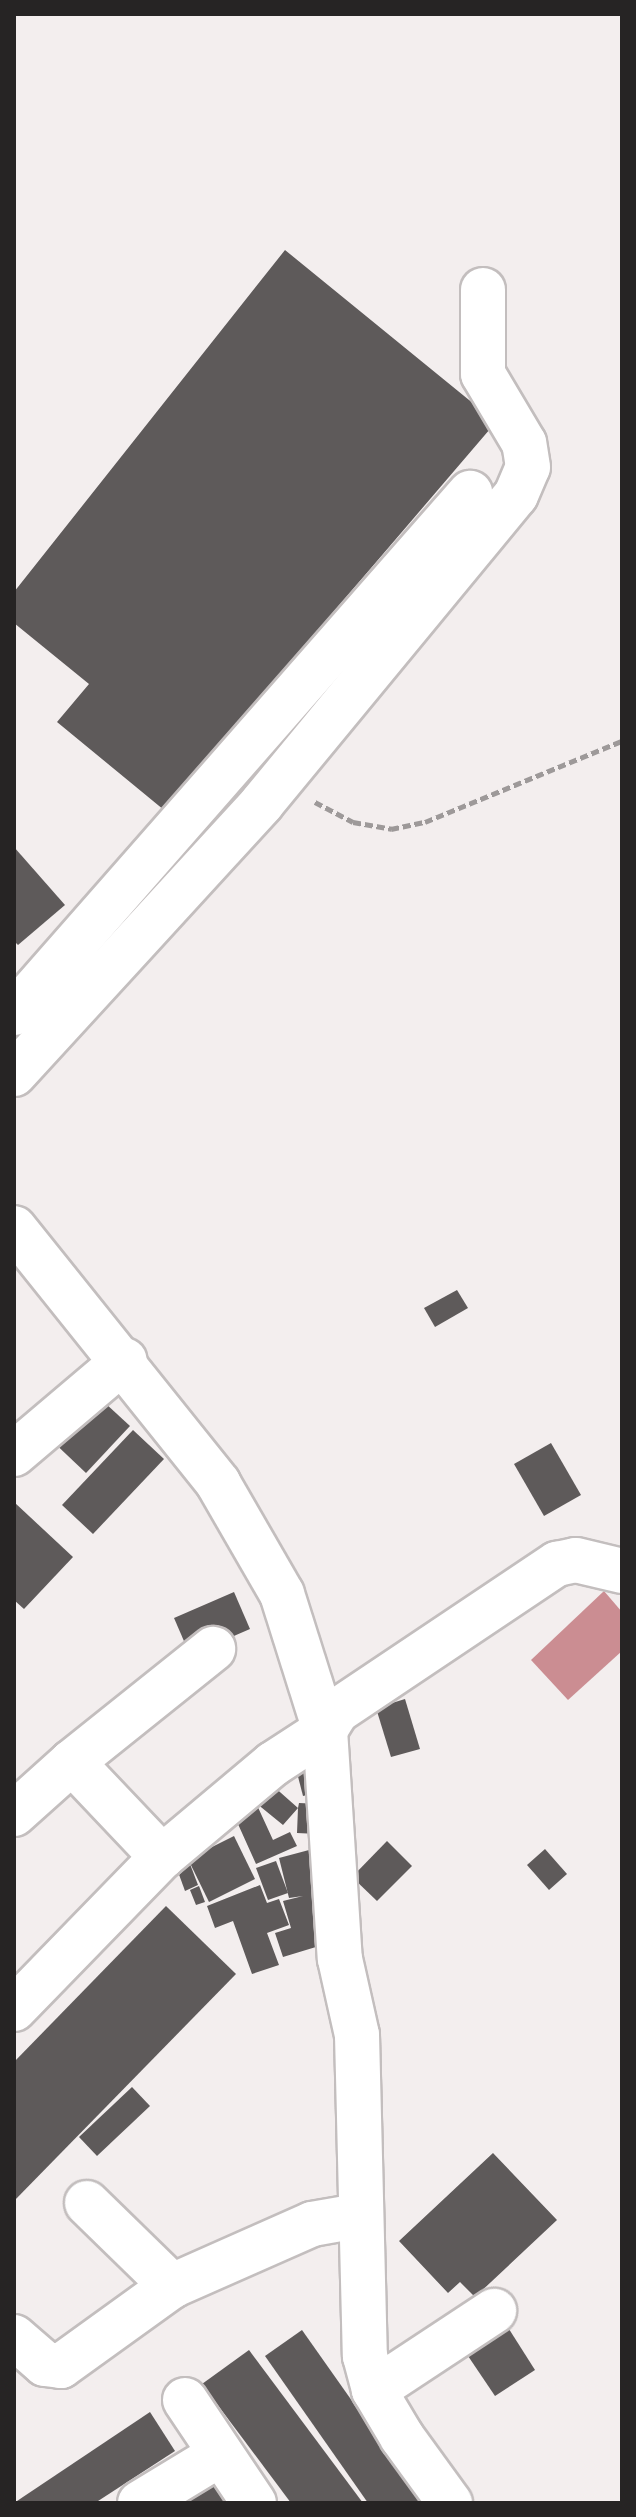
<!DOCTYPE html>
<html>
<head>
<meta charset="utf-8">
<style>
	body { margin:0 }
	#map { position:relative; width:636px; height:2517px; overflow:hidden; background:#f3eeee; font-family:"Fira Sans Condensed",sans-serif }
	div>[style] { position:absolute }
	.water>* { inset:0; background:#cb8d92 }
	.building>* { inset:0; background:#5e5a5a }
	.path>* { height:5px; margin-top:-2.5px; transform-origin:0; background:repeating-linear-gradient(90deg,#9d9999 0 8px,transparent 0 12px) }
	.roads { filter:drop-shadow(2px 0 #c3bebe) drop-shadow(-2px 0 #c3bebe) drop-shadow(0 2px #c3bebe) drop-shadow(0 -2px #c3bebe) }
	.minor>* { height:44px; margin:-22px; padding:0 22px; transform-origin:22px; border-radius:22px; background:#fff }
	span { translate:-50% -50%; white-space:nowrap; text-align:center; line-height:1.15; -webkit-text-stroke:8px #f3eeee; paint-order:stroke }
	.frame { position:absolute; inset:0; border:16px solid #262424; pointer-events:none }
</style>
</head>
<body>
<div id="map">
	<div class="water">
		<i style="clip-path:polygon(604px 1591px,622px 1612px,622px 1651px,568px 1700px,531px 1660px)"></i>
	</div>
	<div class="building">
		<i style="clip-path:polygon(285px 250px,496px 422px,164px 810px,57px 722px,89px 684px,14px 623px,14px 592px)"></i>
		<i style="clip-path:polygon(14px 847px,65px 905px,18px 945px,14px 941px)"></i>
		<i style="clip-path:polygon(457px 1290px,468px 1308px,435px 1327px,424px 1308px)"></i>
		<i style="clip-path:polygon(92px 1391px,130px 1426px,86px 1473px,48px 1437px)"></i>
		<i style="clip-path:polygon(133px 1430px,164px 1459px,93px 1534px,62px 1505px)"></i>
		<i style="clip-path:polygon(551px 1443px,581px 1495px,544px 1516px,514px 1464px)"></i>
		<i style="clip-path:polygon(14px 1502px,73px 1557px,24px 1609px,14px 1600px)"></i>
		<i style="clip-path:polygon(234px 1592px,250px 1629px,190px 1655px,174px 1618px)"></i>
		<i style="clip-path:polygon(405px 1699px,420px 1749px,391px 1757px,376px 1708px)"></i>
		<i style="clip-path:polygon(314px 1756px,324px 1791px,303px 1796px,294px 1761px)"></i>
		<i style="clip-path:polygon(272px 1785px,298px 1808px,299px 1803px,320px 1804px,318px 1834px,297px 1833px,298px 1808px,283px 1825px,256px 1803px)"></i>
		<i style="clip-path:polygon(256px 1803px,273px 1840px,290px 1832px,297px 1846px,256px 1864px,233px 1813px)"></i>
		<i style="clip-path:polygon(234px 1836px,255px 1879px,209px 1902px,188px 1859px)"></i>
		<i style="clip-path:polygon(387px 1841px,412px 1866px,377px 1901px,352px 1877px)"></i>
		<i style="clip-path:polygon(545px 1849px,567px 1874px,549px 1890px,527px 1865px)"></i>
		<i style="clip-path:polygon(309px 1850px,329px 1943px,283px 1957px,275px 1933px,291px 1928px,283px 1901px,303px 1896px,289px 1898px,279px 1858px)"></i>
		<i style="clip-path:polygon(276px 1861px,288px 1893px,268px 1900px,256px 1868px)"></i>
		<i style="clip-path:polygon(190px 1864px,198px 1885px,185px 1891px,177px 1869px)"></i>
		<i style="clip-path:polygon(260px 1885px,267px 1903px,279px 1899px,289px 1925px,267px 1933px,279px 1965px,252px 1974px,233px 1921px,215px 1928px,207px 1906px)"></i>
		<i style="clip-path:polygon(199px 1886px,205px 1902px,196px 1905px,190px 1890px)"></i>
		<i style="clip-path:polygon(166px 1906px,236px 1974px,14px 2201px,14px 2062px)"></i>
		<i style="clip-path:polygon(132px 2087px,150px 2106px,97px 2156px,79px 2137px)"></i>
		<i style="clip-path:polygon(493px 2153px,557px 2220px,475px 2297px,460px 2282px,448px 2293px,399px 2241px)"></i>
		<i style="clip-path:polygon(507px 2326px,535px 2370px,495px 2396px,466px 2353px)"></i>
		<i style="clip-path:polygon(302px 2330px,424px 2503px,368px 2503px,265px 2356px)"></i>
		<i style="clip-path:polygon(249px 2350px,363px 2503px,291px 2503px,202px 2384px)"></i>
		<i style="clip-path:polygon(150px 2412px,175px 2451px,95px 2503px,14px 2503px)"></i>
		<i style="clip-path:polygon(224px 2475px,242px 2503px,179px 2503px)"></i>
	</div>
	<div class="path">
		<i style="left:315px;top:802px;width:43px;rotate:27.8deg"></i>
		<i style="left:353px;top:822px;width:39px;rotate:10deg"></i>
		<i style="left:391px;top:829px;width:35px;rotate:-12deg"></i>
		<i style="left:425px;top:822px;width:213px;rotate:-22.4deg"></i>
	</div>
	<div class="roads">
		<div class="minor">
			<i style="left:14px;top:1013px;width:692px;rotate:-48.75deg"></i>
			<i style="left:14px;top:1074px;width:367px;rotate:-47.5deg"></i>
			<i style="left:262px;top:803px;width:399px;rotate:-50.5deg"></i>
			<i style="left:516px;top:495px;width:30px;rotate:-67deg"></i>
			<i style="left:528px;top:467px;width:24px;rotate:-99deg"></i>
			<i style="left:524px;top:443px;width:80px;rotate:-120.7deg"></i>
			<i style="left:483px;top:374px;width:84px;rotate:-90deg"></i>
			<i style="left:14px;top:1228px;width:327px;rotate:51.3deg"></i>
			<i style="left:218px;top:1483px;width:128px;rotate:60deg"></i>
			<i style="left:282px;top:1594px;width:143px;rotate:72.5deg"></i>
			<i style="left:325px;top:1730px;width:229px;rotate:86.3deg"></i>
			<i style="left:340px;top:1959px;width:78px;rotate:77.4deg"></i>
			<i style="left:357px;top:2035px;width:321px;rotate:88.6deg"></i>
			<i style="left:365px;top:2356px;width:35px;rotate:75deg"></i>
			<i style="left:374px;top:2390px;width:55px;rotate:59.2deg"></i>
			<i style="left:402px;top:2437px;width:82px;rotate:54deg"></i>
			<i style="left:14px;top:1454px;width:145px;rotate:-40.3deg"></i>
			<i style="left:14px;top:1814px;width:78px;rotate:-41.9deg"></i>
			<i style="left:162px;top:1857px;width:131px;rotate:-133.5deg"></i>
			<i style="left:72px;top:1762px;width:181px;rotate:-38.7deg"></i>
			<i style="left:14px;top:2009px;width:212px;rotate:-45.8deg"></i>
			<i style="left:162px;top:1857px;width:145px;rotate:-40deg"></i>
			<i style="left:273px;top:1764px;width:62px;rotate:-33.2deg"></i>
			<i style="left:325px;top:1730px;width:22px;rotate:-58deg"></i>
			<i style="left:337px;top:1711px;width:265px;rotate:-33.8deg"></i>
			<i style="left:557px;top:1564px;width:19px;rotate:-12deg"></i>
			<i style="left:576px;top:1560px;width:47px;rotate:13.4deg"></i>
			<i style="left:87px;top:2203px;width:119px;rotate:44.3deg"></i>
			<i style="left:14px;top:2337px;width:41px;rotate:41.1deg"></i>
			<i style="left:45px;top:2364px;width:16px;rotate:7deg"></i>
			<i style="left:61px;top:2366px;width:137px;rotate:-35.8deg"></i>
			<i style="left:172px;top:2286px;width:153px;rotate:-23.9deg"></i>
			<i style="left:312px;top:2224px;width:47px;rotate:-9.9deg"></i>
			<i style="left:374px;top:2390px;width:144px;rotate:-33.4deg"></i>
			<i style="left:185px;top:2400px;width:124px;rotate:56.2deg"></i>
			<i style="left:140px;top:2503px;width:92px;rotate:-31.3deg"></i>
		</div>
	</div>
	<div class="frame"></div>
</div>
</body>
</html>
